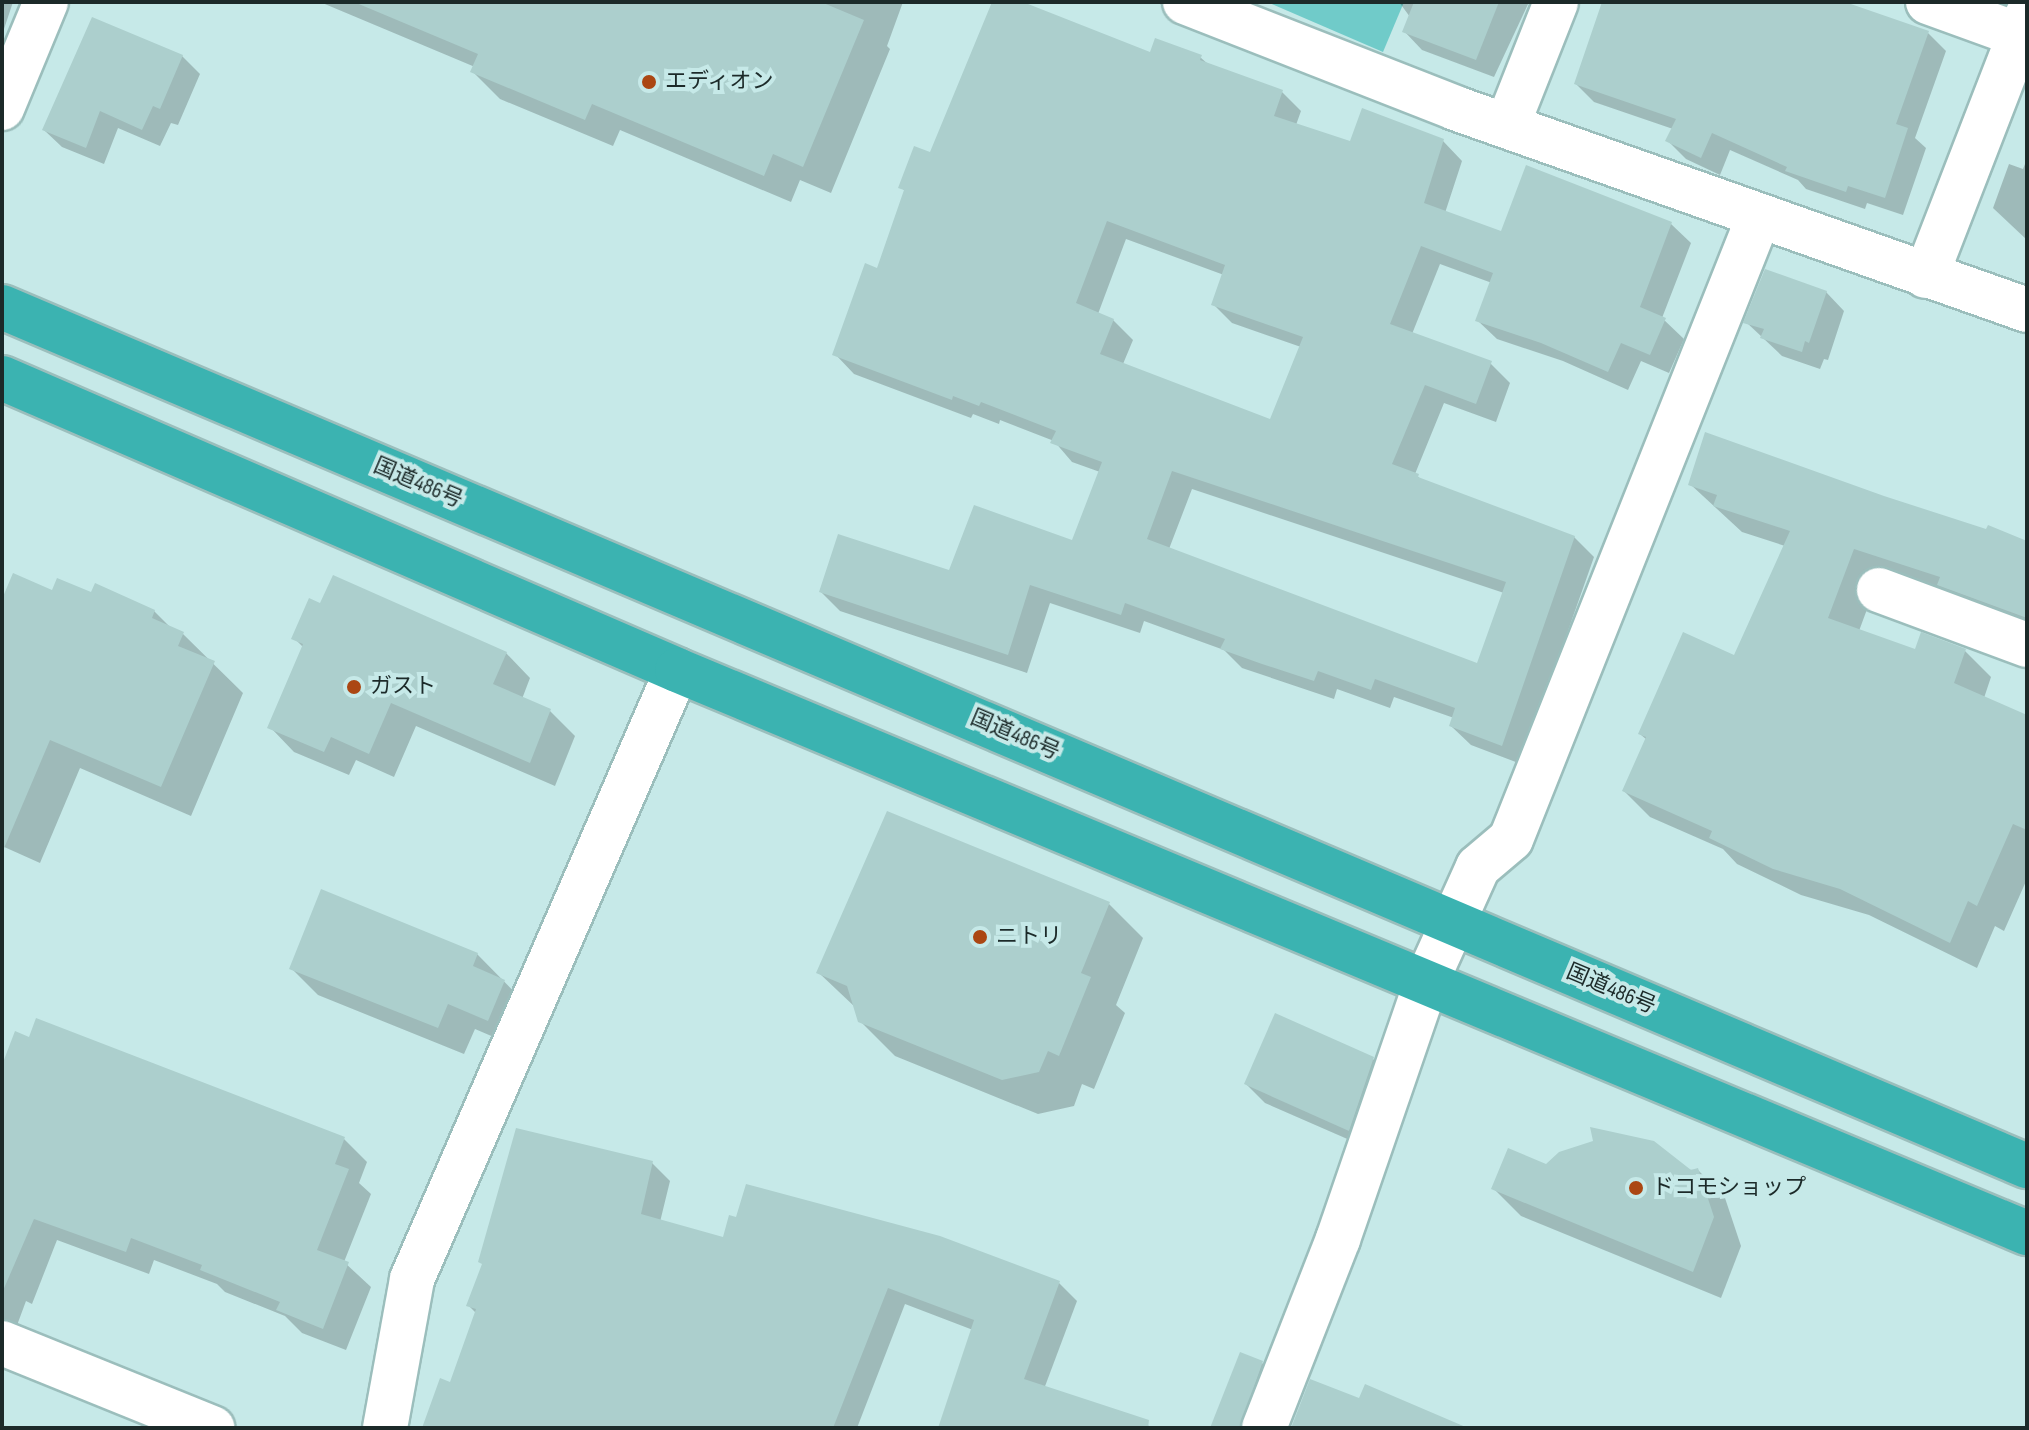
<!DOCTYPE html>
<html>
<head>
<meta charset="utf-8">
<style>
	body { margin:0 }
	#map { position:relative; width:2029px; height:1430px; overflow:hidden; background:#c6e9e8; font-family:"Sofia Sans Condensed","Noto Sans JP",sans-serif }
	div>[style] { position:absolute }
	.green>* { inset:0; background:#70cbc9 }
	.shadow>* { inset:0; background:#0003 }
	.building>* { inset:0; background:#accfcd }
	.roads { filter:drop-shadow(2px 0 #9bbebc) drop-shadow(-2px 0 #9bbebc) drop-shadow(0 2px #9bbebc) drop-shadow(0 -2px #9bbebc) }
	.street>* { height:44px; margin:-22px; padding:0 22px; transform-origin:22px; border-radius:22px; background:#fff }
	.secondary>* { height:44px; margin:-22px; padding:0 22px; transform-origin:22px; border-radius:22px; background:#fff }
	.highway>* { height:44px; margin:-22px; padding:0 22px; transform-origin:22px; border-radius:22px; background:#3bb3b1 }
	.dots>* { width:22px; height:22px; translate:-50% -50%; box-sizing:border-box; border:4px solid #c6e9e8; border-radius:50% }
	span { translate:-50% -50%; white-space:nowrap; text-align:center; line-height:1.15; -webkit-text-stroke:8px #c6e9e8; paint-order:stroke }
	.poi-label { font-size:22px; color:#1c2a29 }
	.left { translate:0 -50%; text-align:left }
	.street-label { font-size:22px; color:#1c2a29 }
	.frame { position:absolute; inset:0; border:4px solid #1c2a29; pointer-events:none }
</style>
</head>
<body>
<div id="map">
	<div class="green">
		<i style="clip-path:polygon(1267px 2px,1404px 2px,1383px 52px)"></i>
	</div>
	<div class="shadow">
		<i style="clip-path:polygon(2px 2px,13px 2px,2px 35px)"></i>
		<i style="clip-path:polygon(320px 2px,903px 2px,887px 46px,890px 49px,831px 193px,800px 180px,791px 202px,620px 130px,613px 146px,500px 99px,473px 72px,475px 67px)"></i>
		<i style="clip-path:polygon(evenodd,993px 2px,1017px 2px,1151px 54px,1200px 57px,1209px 65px,1282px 92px,1301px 111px,1296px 125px,1351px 144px,1443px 141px,1462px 161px,1445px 213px,1502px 234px,1528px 168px,1671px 224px,1691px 243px,1662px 318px,1684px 339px,1669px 373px,1641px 361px,1628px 390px,1563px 361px,1497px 339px,1477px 320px,1492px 283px,1440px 264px,1412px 334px,1490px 363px,1510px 383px,1496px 422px,1444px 403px,1415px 474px,1424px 482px,1574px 537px,1594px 557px,1521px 764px,1471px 745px,1451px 726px,1454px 718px,1394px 697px,1390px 708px,1337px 689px,1334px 699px,1242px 668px,1224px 650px,1144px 621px,1140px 633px,1050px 603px,1027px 673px,840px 611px,821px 592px,950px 573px,1074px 542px,1100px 472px,1072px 462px,1054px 441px,1000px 420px,999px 424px,973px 414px,971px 418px,854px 374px,835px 354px,878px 270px,906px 192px,901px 187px,931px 154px,993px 2px,1126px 239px,1224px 275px,1213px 304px,1232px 323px,1301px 347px,1271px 421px,1123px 364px,1133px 340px,1113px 320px,1098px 314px,1126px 239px,993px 2px,1192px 489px,1504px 593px,1478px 665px,1169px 549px,1192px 489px)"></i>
		<i style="clip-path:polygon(1399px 2px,1529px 2px,1494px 77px,1422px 50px,1404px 31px,1410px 17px)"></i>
		<i style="clip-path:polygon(1618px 2px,1839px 2px,1928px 33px,1946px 51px,1915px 138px,1926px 148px,1903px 215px,1867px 203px,1865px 209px,1806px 189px,1798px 180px,1730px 150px,1720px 175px,1686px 159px,1668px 141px,1673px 129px,1594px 102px,1576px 84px)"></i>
		<i style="clip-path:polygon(182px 56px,200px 74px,178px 125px,171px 123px,160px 146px,118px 128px,104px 164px,62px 147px,44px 130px)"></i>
		<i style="clip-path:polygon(2027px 159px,2027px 240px,1993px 208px,2009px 164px,2023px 169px)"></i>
		<i style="clip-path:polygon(1826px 292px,1844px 311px,1828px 360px,1824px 359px,1820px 369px,1782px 356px,1746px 322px)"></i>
		<i style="clip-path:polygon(1690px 484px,1883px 498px,2027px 543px,2027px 635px,1880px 574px,1859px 631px,1917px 652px,1965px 651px,1991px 677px,1984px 698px,2027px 717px,2027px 879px,2004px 931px,1995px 926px,1977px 968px,1869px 915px,1801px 895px,1737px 864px,1723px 849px,1650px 817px,1624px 791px,1647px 740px,1640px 734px,1735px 657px,1785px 546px,1742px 532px)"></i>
		<i style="clip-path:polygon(53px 593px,92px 594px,154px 611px,172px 629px,183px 634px,243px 693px,191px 816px,80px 768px,40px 863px,2px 846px,2px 604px)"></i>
		<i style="clip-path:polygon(294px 638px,506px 653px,530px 678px,522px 699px,550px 711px,575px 736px,555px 786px,416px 726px,394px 777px,356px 760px,349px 775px,294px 752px,270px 727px,304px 648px)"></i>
		<i style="clip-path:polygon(1109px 904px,1143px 938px,1116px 1005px,1125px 1013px,1094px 1089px,1082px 1084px,1074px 1106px,1038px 1114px,895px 1056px,860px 1021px,856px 1008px,819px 973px)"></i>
		<i style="clip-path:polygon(477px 954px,531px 1009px,515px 1046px,475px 1029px,464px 1054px,318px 995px,291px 968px)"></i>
		<i style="clip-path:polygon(38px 1020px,344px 1139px,367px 1162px,359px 1183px,371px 1194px,344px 1262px,371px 1287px,346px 1350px,302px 1333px,285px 1316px,225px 1292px,217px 1284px,154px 1260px,149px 1274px,57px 1240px,32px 1304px,26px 1301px,16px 1328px,2px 1322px,2px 1071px,30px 1040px)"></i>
		<i style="clip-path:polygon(1373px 1059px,1392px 1078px,1368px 1148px,1265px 1103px,1246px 1084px)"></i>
		<i style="clip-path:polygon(652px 1163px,670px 1181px,660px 1222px,724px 1240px,1059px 1283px,1077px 1301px,1044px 1389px,1155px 1428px,940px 1428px,973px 1330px,905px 1304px,857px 1428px,424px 1428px,451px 1385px,476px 1313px,469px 1306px)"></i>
		<i style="clip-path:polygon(1546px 1166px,1698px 1170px,1725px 1198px,1741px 1246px,1721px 1298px,1521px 1216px,1493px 1188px)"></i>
		<i style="clip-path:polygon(1262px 1363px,1280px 1381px,1264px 1428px,1212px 1428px)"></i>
	</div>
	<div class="building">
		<i style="clip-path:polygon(354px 2px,821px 2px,864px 20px,803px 167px,773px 154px,764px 176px,592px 104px,585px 120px,470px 72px,478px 54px)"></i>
		<i style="clip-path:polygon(evenodd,992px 2px,1023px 2px,1150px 52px,1155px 38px,1202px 55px,1200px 60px,1283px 90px,1274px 116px,1350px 141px,1362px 108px,1444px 139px,1424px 203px,1501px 231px,1526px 165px,1672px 222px,1640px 307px,1666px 318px,1650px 355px,1621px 343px,1608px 372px,1541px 343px,1475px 321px,1493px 273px,1421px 246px,1390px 324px,1492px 361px,1476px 404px,1425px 385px,1392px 464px,1419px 474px,1418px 477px,1575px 536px,1502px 746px,1449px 726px,1455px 708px,1375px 679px,1371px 690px,1318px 671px,1314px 681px,1262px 664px,1220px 649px,1225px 639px,1125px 603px,1121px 615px,1030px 585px,1008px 655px,819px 592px,838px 534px,949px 570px,974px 505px,1072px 540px,1102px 462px,1050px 443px,1056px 431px,981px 402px,979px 406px,953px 396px,952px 400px,832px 355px,865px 263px,877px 268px,904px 190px,898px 188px,914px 146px,930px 152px,992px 2px,1107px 221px,1225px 265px,1211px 305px,1303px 337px,1270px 419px,1100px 354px,1114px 319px,1076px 303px,1107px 221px,992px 2px,1172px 471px,1506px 582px,1477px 663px,1147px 539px,1172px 471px)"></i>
		<i style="clip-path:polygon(1414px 2px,1499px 2px,1476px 60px,1402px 32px)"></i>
		<i style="clip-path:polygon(1602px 2px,1845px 2px,1929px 31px,1896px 124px,1908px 128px,1885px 198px,1848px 186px,1846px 192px,1785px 171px,1787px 167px,1712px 133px,1701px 158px,1665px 141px,1676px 119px,1574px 84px)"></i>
		<i style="clip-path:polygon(92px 17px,183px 55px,160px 109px,153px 106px,142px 130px,100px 111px,86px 148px,42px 130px)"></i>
		<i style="clip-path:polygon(1765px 269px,1827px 291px,1809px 343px,1805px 341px,1802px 352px,1760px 338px,1764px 329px,1743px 323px)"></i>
		<i style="clip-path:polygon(1705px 432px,1884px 496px,1986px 529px,1988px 525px,2027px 541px,2027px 618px,1937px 585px,1940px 577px,1854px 549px,1828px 618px,1915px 649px,1921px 632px,1966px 649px,1954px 683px,2027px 715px,2027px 830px,2013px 824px,1977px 906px,1968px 901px,1950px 943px,1840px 889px,1773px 869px,1709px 838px,1712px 831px,1622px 791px,1646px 737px,1638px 734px,1683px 632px,1734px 655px,1790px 531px,1713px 506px,1717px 495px,1688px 485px)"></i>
		<i style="clip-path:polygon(13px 573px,52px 590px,57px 578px,91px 592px,95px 583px,155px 610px,152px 618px,184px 632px,178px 646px,215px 661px,161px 787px,50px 740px,2px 853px,2px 599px)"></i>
		<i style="clip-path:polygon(333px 575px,507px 652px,493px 684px,551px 709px,530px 763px,391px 703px,369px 754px,331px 737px,324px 752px,267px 728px,303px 644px,291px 639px,309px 598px,320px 603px)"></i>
		<i style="clip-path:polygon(887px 811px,1110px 902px,1081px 973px,1091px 977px,1059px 1056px,1048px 1051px,1039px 1072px,1002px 1080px,858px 1022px,847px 986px,816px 973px)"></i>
		<i style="clip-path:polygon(321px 889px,478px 953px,473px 966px,505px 980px,488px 1021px,448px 1004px,438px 1028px,289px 969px)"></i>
		<i style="clip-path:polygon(1275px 1013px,1374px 1057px,1349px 1131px,1244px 1084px)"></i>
		<i style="clip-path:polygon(36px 1018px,345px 1137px,335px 1164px,349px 1169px,317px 1250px,349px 1262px,323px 1329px,276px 1310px,280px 1302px,200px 1270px,202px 1265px,131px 1238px,126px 1252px,34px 1219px,2px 1293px,2px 1065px,15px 1031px,29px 1037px)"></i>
		<i style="clip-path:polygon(1590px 1127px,1654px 1141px,1691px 1170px,1698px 1168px,1714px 1217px,1693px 1272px,1491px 1189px,1508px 1148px,1546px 1164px,1559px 1152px,1593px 1141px)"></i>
		<i style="clip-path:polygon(516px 1128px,653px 1161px,641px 1214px,723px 1237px,729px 1215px,736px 1217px,746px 1184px,940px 1236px,1060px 1281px,1024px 1379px,1149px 1420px,1148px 1428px,938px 1428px,974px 1320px,888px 1288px,833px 1428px,422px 1428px,440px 1378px,450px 1382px,476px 1309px,466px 1306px,482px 1264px,478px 1262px)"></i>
		<i style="clip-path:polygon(1240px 1352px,1263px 1361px,1240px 1428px,1210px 1428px)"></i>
		<i style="clip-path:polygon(1310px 1379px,1359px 1398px,1365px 1384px,1468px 1428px,1291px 1428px)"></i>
	</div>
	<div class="roads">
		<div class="street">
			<i style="left:1185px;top:2px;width:290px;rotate:21.4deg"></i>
			<i style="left:1455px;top:108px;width:607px;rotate:19.45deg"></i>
			<i style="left:1928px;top:2px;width:105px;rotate:20deg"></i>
			<i style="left:2px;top:108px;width:115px;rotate:-67.5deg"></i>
			<i style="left:1507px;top:126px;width:133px;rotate:-68.4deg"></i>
			<i style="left:1879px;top:590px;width:158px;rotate:20.4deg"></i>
			<i style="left:2px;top:1343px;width:227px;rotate:22deg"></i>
			<i style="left:385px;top:1428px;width:151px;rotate:-79.7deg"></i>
			<i style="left:412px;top:1279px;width:664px;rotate:-66.48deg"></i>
			<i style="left:1264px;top:1428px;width:203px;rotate:-68.6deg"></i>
			<i style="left:1338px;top:1239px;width:274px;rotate:-71deg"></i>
			<i style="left:1427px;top:980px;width:124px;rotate:-65.7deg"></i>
			<i style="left:1478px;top:867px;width:43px;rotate:-40.3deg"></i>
			<i style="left:1511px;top:839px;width:671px;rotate:-68.29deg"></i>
		</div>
		<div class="secondary">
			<i style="left:1926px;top:276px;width:279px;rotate:-68.8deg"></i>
		</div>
		<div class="highway">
			<i style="left:2px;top:307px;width:2200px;rotate:22.99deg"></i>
			<i style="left:2px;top:378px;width:735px;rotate:23.39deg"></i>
			<i style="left:677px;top:670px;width:1463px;rotate:22.64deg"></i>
		</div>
	</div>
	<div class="dots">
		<i style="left:649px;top:82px;background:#ab4713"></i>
		<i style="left:354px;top:687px;background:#ab4713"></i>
		<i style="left:980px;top:937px;background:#ab4713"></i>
		<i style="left:1636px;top:1188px;background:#ab4713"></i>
	</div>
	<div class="poi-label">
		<span class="left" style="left:665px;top:82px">エディオン</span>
		<span class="left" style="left:370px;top:687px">ガスト</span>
		<span class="left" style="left:996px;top:937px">ニトリ</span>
		<span class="left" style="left:1652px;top:1188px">ドコモショップ</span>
	</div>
	<div class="street-label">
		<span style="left:418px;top:483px;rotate:23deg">国道486号</span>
		<span style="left:1015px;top:735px;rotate:23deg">国道486号</span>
		<span style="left:1611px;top:989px;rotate:23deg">国道486号</span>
	</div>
	<div class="frame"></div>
</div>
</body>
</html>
